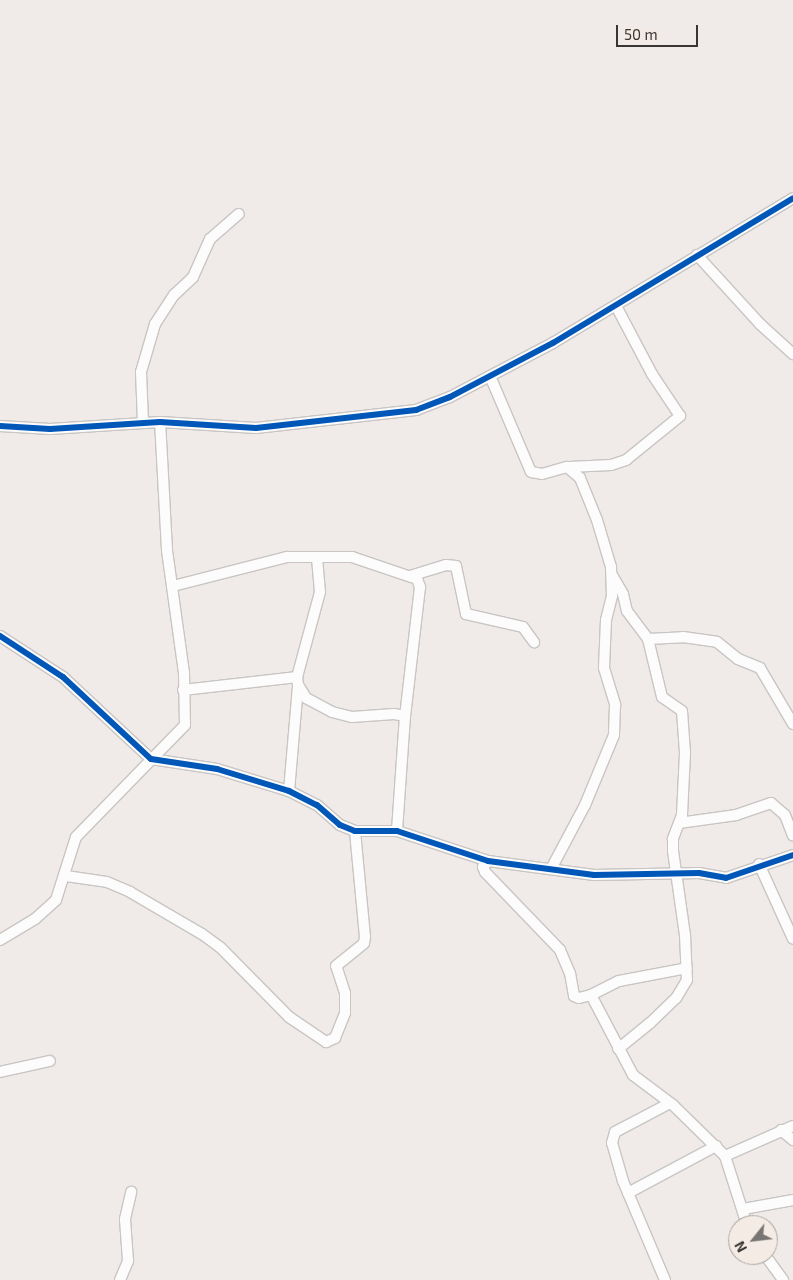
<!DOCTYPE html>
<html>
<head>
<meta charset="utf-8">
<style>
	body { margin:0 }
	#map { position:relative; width:793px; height:1280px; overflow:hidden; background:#f0ebe8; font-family:"Exo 2",sans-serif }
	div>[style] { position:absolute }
	.roads { filter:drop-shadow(1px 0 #c8c5c3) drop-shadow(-1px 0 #c8c5c3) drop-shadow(0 1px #c8c5c3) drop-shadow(0 -1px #c8c5c3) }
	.street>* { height:10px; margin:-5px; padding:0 5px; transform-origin:5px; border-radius:5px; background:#fdfcfc }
	.cycleway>* { height:6px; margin:-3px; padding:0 3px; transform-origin:3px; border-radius:3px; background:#0057b8 }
	span { translate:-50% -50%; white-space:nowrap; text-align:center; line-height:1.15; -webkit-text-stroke:4px #f3ebe4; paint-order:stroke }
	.north { position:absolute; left:728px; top:1215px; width:50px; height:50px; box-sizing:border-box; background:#f3ebe4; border:1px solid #a8a29d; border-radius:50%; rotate:241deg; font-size:14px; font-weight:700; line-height:20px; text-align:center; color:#383532 }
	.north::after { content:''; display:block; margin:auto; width:18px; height:22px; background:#787572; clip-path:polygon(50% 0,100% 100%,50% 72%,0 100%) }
	.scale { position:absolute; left:616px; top:25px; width:82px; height:22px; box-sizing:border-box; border:2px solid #383532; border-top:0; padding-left:6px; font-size:15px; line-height:18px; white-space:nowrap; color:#383532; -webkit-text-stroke:4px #f3ebe4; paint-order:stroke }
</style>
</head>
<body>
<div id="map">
	<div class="roads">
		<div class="street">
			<i style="left:697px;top:255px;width:93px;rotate:47.6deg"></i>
			<i style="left:760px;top:324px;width:45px;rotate:42.3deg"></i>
			<i style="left:490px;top:376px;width:104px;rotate:66.9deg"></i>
			<i style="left:531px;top:472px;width:11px;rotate:10deg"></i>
			<i style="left:542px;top:474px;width:26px;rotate:-16deg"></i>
			<i style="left:567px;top:467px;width:17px;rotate:40deg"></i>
			<i style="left:580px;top:478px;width:45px;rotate:68deg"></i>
			<i style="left:597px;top:520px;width:49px;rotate:73.4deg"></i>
			<i style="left:611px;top:567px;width:29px;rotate:88deg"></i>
			<i style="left:612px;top:596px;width:25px;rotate:104deg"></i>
			<i style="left:606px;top:620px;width:48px;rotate:92.4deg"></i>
			<i style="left:604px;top:668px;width:39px;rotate:73deg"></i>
			<i style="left:615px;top:705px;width:30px;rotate:92deg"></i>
			<i style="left:614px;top:735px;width:76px;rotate:112.5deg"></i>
			<i style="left:585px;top:805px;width:72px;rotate:118deg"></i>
			<i style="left:143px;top:422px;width:50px;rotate:-92.3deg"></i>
			<i style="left:141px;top:372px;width:50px;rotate:-73.7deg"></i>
			<i style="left:155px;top:324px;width:35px;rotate:-57deg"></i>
			<i style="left:174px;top:295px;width:26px;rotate:-43deg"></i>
			<i style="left:193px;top:277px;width:42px;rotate:-65.9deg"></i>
			<i style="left:210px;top:239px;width:38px;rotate:-41deg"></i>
			<i style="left:0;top:426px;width:50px;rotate:3.4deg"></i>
			<i style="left:50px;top:429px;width:110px;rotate:-3.6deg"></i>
			<i style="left:160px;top:422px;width:96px;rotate:3.6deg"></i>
			<i style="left:256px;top:428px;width:161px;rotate:-6.4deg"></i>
			<i style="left:416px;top:410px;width:36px;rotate:-21deg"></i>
			<i style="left:450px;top:397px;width:116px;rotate:-27.7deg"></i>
			<i style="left:553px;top:343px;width:280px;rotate:-31.1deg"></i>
			<i style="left:569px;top:467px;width:42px;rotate:-2.7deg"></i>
			<i style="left:611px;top:465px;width:16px;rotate:-18deg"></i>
			<i style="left:626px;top:460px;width:70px;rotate:-39.2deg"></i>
			<i style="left:680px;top:416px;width:50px;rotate:-123.7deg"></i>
			<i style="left:652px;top:374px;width:77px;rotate:-117.9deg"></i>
			<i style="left:317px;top:558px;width:34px;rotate:85deg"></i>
			<i style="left:320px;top:592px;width:88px;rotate:105.1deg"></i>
			<i style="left:297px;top:677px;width:8px;rotate:83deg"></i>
			<i style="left:298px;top:685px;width:15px;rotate:58deg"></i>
			<i style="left:306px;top:698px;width:30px;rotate:28deg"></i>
			<i style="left:332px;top:712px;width:21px;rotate:14deg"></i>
			<i style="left:352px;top:717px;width:42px;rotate:-4.1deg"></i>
			<i style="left:394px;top:714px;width:11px;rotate:10deg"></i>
			<i style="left:612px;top:575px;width:22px;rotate:60deg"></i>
			<i style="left:623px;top:594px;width:17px;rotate:77deg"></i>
			<i style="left:627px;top:611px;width:35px;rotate:53deg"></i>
			<i style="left:648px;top:639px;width:60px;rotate:76.4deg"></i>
			<i style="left:662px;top:697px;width:24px;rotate:35deg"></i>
			<i style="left:682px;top:711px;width:42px;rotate:85.9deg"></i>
			<i style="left:685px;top:753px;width:62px;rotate:92.8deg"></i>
			<i style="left:682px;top:815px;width:26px;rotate:111deg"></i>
			<i style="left:673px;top:839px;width:12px;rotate:90deg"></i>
			<i style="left:673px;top:851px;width:85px;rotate:81.9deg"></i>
			<i style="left:685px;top:935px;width:45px;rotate:87.5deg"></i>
			<i style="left:687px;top:980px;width:21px;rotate:121deg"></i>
			<i style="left:676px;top:998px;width:36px;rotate:136deg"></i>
			<i style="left:650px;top:1023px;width:41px;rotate:140.9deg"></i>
			<i style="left:410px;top:576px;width:38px;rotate:-17deg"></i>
			<i style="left:446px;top:565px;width:10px;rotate:6deg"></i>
			<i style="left:456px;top:566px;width:49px;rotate:78.2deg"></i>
			<i style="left:466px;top:614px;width:58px;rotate:12.8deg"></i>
			<i style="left:523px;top:627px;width:19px;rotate:54deg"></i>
			<i style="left:173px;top:586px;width:118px;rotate:-14.3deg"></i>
			<i style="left:287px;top:557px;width:65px"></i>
			<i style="left:352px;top:557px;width:69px;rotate:18.7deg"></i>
			<i style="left:417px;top:579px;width:9px;rotate:69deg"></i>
			<i style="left:420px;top:587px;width:130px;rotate:96.6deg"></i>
			<i style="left:405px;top:716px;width:115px;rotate:94deg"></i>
			<i style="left:0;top:636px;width:75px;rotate:33.1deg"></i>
			<i style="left:63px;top:677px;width:120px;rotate:43deg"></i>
			<i style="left:151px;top:759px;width:67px;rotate:8.6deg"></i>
			<i style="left:217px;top:769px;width:75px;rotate:17deg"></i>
			<i style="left:289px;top:791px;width:31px;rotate:27deg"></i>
			<i style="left:317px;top:805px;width:30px;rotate:41deg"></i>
			<i style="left:340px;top:825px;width:16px;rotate:22deg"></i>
			<i style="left:355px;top:831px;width:42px"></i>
			<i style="left:397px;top:831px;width:96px;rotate:18.2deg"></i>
			<i style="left:488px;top:861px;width:107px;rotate:7.5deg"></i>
			<i style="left:594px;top:875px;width:105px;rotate:-1.1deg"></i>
			<i style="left:699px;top:873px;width:27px;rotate:10deg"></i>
			<i style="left:726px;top:878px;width:71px;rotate:-18.9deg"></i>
			<i style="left:648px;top:639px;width:35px;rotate:-3deg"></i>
			<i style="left:683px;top:637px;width:34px;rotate:8deg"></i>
			<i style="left:717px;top:642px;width:27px;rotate:39deg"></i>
			<i style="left:738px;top:659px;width:24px;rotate:22deg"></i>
			<i style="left:760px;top:668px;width:65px;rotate:59.5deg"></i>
			<i style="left:183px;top:690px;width:115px;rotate:-6.5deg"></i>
			<i style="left:289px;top:791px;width:106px;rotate:-85.1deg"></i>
			<i style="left:679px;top:823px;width:58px;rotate:-8deg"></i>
			<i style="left:736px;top:815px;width:37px;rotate:-19deg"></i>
			<i style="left:771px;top:803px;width:18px;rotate:41deg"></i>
			<i style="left:785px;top:815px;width:22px;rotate:69deg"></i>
			<i style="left:488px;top:861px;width:8px;rotate:130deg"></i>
			<i style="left:483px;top:867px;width:5px;rotate:68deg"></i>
			<i style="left:485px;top:872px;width:108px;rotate:46.1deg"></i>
			<i style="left:560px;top:950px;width:25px;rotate:67deg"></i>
			<i style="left:570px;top:973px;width:23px;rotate:80deg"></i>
			<i style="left:574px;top:996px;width:5px;rotate:22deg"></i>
			<i style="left:579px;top:998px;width:12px;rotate:-14deg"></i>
			<i style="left:591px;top:995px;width:31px;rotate:-27deg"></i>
			<i style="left:619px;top:981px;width:69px;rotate:-10.8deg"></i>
			<i style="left:759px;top:864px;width:82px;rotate:65.6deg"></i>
			<i style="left:66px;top:876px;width:41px;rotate:8.3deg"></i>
			<i style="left:107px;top:882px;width:25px;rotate:23deg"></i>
			<i style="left:130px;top:892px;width:83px;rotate:30.3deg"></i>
			<i style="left:202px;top:934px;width:22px;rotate:36deg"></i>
			<i style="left:220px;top:947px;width:98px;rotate:45.4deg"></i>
			<i style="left:289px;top:1017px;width:45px;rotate:34deg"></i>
			<i style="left:326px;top:1042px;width:10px;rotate:-24deg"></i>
			<i style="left:335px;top:1038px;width:27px;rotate:-68deg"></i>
			<i style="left:345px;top:1013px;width:20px;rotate:-90deg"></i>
			<i style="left:345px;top:993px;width:28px;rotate:-108deg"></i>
			<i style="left:336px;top:966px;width:36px;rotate:-39deg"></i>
			<i style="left:364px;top:943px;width:6px;rotate:-81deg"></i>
			<i style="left:365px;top:937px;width:106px;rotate:-95.4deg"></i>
			<i style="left:0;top:940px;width:41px;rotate:-31deg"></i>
			<i style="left:35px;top:919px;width:28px;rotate:-42deg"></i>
			<i style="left:56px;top:900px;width:66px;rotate:-72.4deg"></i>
			<i style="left:76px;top:837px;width:156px;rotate:-45.8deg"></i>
			<i style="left:185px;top:725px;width:52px;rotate:-91.1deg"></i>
			<i style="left:184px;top:673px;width:124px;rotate:-97.9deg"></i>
			<i style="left:167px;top:550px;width:128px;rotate:-93.1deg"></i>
			<i style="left:591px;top:995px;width:90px;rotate:62.3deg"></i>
			<i style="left:633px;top:1075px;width:50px;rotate:36.9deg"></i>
			<i style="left:673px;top:1105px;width:73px;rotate:44.4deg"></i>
			<i style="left:725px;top:1156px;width:72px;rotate:72.3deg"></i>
			<i style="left:0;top:1072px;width:51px;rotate:-12.4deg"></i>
			<i style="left:781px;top:1130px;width:16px;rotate:40deg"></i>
			<i style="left:725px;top:1156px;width:74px;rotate:-23.8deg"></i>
			<i style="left:628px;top:1193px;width:100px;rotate:-28.1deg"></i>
			<i style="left:743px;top:1209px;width:51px;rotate:-10.2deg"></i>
			<i style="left:765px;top:1255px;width:31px;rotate:54deg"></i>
			<i style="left:120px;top:1280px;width:21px;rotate:-67deg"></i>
			<i style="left:128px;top:1261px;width:42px;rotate:-94.1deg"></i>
			<i style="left:125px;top:1219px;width:28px;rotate:-77deg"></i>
			<i style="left:665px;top:1280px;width:108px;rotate:-113deg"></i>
			<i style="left:623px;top:1181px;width:40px;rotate:-106deg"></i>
			<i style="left:612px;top:1143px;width:11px;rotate:-75deg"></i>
			<i style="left:615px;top:1132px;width:62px;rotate:-27.8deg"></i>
		</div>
	</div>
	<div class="cycleway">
		<i style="left:0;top:426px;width:50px;rotate:3.4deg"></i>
		<i style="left:50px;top:429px;width:110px;rotate:-3.6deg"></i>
		<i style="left:160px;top:422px;width:96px;rotate:3.6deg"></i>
		<i style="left:256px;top:428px;width:161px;rotate:-6.4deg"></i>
		<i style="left:416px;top:410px;width:36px;rotate:-21deg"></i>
		<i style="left:450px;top:397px;width:116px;rotate:-27.7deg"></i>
		<i style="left:553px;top:343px;width:280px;rotate:-31.1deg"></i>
		<i style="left:0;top:636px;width:75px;rotate:33.1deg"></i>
		<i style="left:63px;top:677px;width:120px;rotate:43deg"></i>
		<i style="left:151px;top:759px;width:67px;rotate:8.6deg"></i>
		<i style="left:217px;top:769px;width:75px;rotate:17deg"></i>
		<i style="left:289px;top:791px;width:31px;rotate:27deg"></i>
		<i style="left:317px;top:805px;width:30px;rotate:41deg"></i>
		<i style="left:340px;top:825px;width:16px;rotate:22deg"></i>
		<i style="left:355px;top:831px;width:42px"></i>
		<i style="left:397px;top:831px;width:96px;rotate:18.2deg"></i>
		<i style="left:488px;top:861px;width:107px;rotate:7.5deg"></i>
		<i style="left:594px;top:875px;width:105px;rotate:-1.1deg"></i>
		<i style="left:699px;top:873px;width:27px;rotate:10deg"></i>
		<i style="left:726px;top:878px;width:71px;rotate:-18.9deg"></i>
	</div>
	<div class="north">N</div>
	<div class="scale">50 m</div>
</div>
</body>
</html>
